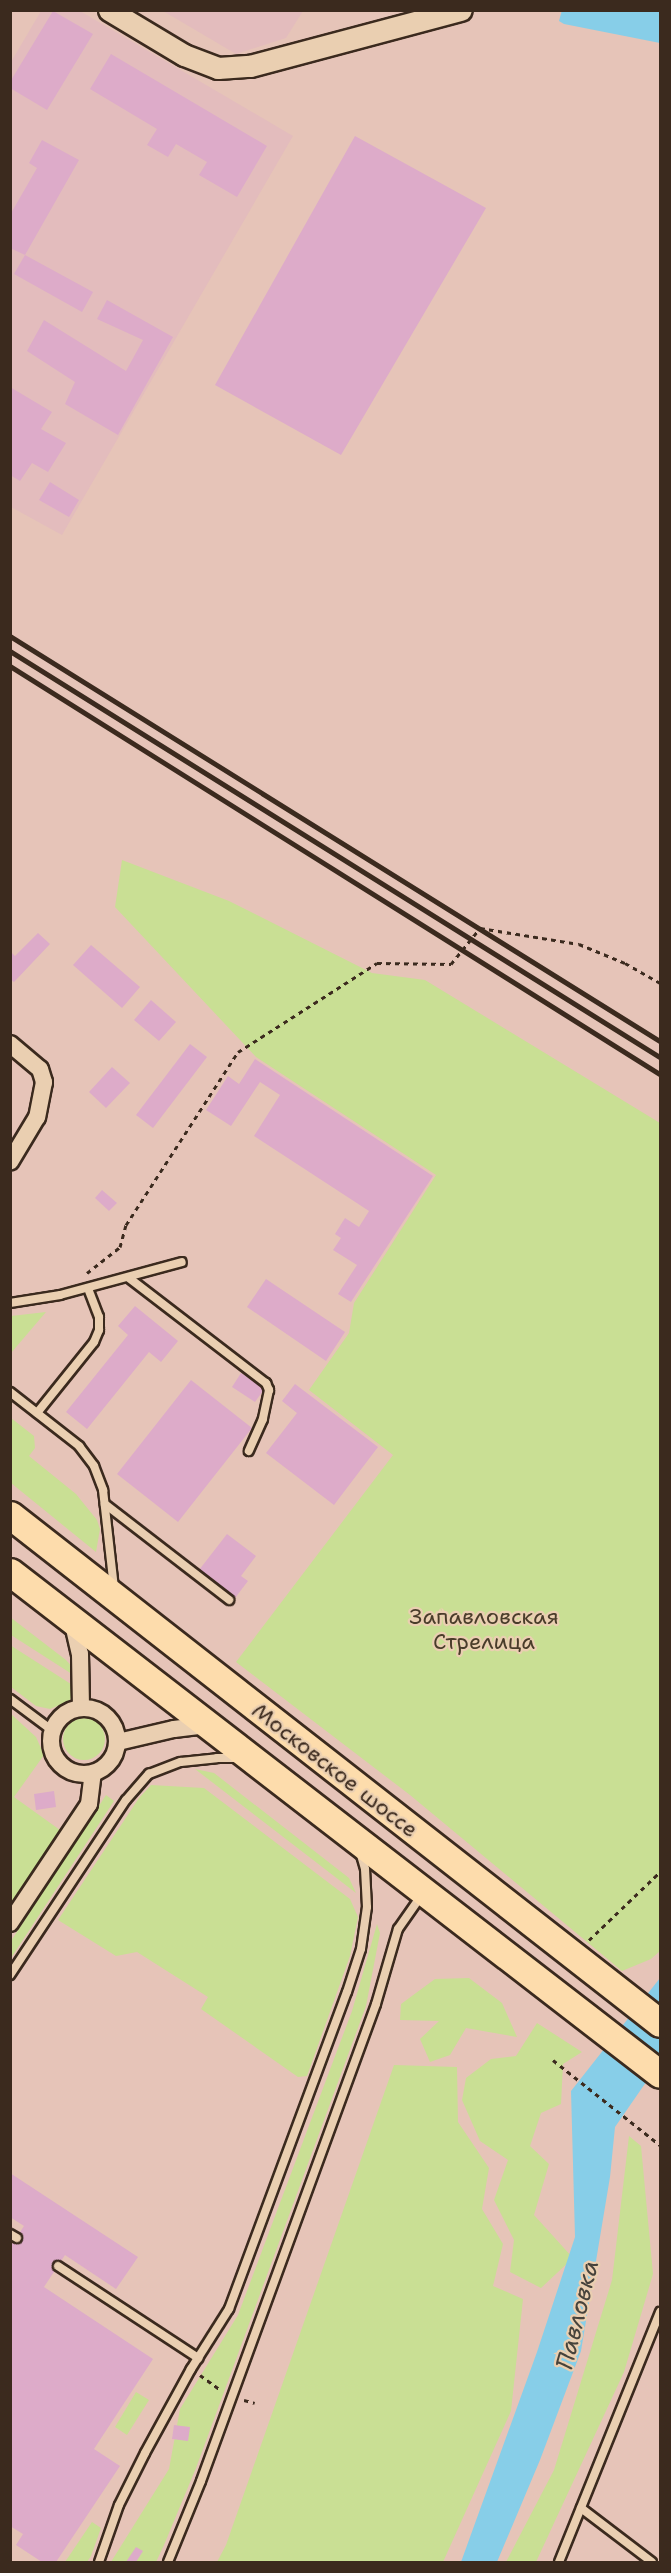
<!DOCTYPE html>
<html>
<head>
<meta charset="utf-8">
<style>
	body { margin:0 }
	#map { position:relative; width:671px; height:2573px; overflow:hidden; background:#e6c4b8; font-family:"Shantell Sans",sans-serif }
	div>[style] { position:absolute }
	.built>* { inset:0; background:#e3bcbd }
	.green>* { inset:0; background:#c9df94 }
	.round { border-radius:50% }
	.water>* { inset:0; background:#87cee8 }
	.building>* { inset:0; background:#ddabc9 }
	.path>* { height:3px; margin-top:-1.5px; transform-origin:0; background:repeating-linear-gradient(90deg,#3b2a1e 0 4.5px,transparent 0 9px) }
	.roads { filter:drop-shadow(2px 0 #3b2a1e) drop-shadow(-2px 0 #3b2a1e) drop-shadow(0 2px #3b2a1e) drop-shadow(0 -2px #3b2a1e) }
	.service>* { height:8px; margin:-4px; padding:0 4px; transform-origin:4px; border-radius:4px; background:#eacfb1 }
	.minor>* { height:16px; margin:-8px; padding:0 8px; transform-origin:8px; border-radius:8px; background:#eacfb1 }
	.minor>.ring { margin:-8px; padding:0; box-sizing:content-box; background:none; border:16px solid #eacfb1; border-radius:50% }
	.tertiary>* { height:21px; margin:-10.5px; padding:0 10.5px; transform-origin:10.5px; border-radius:10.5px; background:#eacfb1 }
	.primary>* { height:27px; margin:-13.5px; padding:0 13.5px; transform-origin:13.5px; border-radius:13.5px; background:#fddcac }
	.rail>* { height:4.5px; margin:-2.25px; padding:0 2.25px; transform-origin:2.25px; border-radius:2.25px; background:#3b2a1e }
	span { translate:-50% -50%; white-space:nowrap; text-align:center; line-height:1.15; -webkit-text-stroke:4.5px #eacfb1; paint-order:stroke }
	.park-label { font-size:22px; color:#493c2a }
	.street-label { font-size:22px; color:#3b2a1e }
	.water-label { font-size:24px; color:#46433c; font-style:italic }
	.frame { position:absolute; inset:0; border:12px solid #3b2a1e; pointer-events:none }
</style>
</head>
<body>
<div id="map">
	<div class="built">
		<i style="clip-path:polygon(41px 11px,80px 11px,293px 136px,62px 535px,11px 507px,11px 62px)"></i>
		<i style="clip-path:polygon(163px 11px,303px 11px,286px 38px,236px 54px)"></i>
	</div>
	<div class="green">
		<i style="clip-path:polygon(122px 860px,229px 901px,372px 973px,425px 980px,660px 1123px,660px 1951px,651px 1959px,622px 1971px,410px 1795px,236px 1662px,393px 1455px,309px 1390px,349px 1333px,354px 1303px,436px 1175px,256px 1057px,115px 907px)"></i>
		<i style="clip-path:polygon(46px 1312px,11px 1353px,11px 1316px)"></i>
		<i style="clip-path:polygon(11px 1418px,34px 1436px,35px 1448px,29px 1456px,76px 1494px,97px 1520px,100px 1529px,96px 1552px,11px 1483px)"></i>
		<i style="clip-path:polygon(10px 1617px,66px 1660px,74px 1669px,75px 1676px,11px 1635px)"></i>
		<i style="clip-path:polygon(10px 1645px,74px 1686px,74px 1694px,69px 1701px,50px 1709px,36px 1706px,11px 1687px)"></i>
		<i style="clip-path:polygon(11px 1714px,36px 1737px,44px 1755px,14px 1797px,60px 1830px,11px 1907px)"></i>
		<i class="round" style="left:63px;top:1718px;width:42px;height:42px"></i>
		<i style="clip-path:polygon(195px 1769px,214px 1773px,349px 1878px,356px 1893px)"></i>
		<i style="clip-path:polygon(151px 1785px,204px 1788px,350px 1899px,358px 1917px,350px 1956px,307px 2076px,298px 2077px,201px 2009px,208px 1997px,137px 1952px,116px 1956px,58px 1920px,139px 1798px)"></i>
		<i style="clip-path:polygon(106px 1795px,114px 1801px,11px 1958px,11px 1941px)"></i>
		<i style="clip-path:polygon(377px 1924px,380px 1933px,366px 2006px,196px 2468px,164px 2545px,156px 2562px,111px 2562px,169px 2469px,180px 2409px,238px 2315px,352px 2011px)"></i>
		<i style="clip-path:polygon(469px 1978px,502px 2003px,517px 2037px,466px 2028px,450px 2055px,430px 2062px,420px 2039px,439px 2021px,400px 2020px,401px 2004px,435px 1979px)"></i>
		<i style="clip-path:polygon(537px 2023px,582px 2052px,563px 2064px,561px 2104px,541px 2113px,530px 2146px,549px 2164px,534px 2215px,573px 2258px,541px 2288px,510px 2272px,514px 2240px,494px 2200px,508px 2160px,480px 2141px,462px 2100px,466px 2078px,491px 2059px,516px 2056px)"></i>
		<i style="clip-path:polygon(394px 2065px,457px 2067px,458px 2122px,489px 2168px,482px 2209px,503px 2244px,493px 2286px,523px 2299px,511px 2411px,443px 2562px,217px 2562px,226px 2545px)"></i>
		<i style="clip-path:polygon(629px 2136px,641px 2146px,653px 2274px,624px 2372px,536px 2562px,506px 2562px,554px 2470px,612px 2280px)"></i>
		<i style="clip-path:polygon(136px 2392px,149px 2400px,127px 2435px,115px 2427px)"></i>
		<i style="clip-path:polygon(92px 2522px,101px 2528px,91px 2556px,87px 2562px,65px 2562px)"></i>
	</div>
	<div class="water">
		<i style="clip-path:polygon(562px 10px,660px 11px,660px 43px,564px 24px,559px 21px)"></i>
		<i style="clip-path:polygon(660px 1978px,660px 2062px,615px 2127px,610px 2177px,581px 2351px,540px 2460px,497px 2562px,461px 2562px,537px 2352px,575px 2237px,571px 2091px)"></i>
	</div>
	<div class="building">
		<i style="clip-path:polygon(53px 11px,93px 34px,47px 110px,10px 88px,10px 82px)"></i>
		<i style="clip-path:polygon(111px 54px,267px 146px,237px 197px,199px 175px,207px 162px,176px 144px,168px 157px,147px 145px,157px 129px,90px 89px)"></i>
		<i style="clip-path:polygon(355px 136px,486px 208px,341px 455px,215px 385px)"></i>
		<i style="clip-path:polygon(42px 140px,79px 160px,25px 255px,93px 292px,82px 312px,14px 274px,25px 255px,10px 248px,10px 215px,37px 168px,29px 163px)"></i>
		<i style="clip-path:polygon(107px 300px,173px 337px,118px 435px,65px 404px,75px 382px,27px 351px,44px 320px,126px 371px,143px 340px,97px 319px)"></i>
		<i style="clip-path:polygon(10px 387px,52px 412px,41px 429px,66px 443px,48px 472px,32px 463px,20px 481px,10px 475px)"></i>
		<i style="clip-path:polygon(50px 482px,79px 500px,69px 517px,39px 500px)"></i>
		<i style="clip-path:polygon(38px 933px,50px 944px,14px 982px,10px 979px,10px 951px,15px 956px)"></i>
		<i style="clip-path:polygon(91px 945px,140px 987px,122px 1008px,73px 965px)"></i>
		<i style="clip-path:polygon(151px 1000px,176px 1022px,159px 1041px,134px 1020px)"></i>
		<i style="clip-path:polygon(190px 1044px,207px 1057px,153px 1128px,136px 1115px)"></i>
		<i style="clip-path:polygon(255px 1059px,433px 1176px,351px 1302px,338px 1294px,357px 1265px,333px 1250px,341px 1238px,335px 1234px,345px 1218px,359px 1227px,369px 1211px,254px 1136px,280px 1095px,260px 1082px,231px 1126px,206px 1110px,228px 1076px,239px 1084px)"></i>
		<i style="clip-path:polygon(112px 1067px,130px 1083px,106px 1108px,89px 1092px)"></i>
		<i style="clip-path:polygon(102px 1190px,117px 1203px,109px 1211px,95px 1198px)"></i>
		<i style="clip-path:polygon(266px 1279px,345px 1332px,326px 1361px,247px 1307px)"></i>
		<i style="clip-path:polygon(135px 1306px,178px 1341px,161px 1362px,149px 1352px,87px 1429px,66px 1412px,128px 1335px,118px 1326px)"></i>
		<i style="clip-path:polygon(241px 1373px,265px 1388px,255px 1402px,232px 1387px)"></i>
		<i style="clip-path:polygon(191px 1380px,252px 1428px,178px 1522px,117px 1474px)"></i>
		<i style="clip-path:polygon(295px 1384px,378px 1447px,334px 1505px,266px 1453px,297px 1413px,282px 1401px)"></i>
		<i style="clip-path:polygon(227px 1534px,256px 1556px,241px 1576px,248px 1581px,235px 1598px,199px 1570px)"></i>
		<i style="clip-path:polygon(54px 1791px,56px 1807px,36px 1810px,34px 1794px)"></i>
		<i style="clip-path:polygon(10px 2173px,138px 2257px,116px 2289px,65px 2255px,44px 2287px,153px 2359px,94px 2449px,120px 2466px,56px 2562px,42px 2562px,16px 2545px,23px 2534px,10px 2526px,10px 2247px,24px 2226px,10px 2217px)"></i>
		<i style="clip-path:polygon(174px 2425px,190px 2427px,188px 2441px,172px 2439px)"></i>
		<i style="clip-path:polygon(136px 2547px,143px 2551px,136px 2562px,126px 2562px)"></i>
	</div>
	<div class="path">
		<i style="left:87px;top:1273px;width:42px;rotate:-38.2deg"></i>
		<i style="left:120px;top:1247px;width:23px;rotate:-75deg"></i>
		<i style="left:126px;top:1225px;width:206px;rotate:-57.1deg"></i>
		<i style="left:238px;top:1052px;width:165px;rotate:-32.6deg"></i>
		<i style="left:377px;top:963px;width:74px;rotate:0.8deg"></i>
		<i style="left:451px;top:964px;width:46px;rotate:-51.1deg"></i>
		<i style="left:480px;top:928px;width:100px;rotate:9.2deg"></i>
		<i style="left:579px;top:944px;width:50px;rotate:22.4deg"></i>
		<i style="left:625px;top:963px;width:40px;rotate:29.7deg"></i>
		<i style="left:589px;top:1940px;width:98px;rotate:-43.8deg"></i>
		<i style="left:553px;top:2060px;width:137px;rotate:38.5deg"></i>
		<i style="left:200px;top:2375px;width:26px;rotate:36deg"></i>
		<i style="left:244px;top:2400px;width:11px;rotate:15deg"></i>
	</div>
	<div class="roads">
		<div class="service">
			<i style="left:129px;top:1278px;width:173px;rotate:37.5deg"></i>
			<i style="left:266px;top:1383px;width:8px;rotate:67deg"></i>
			<i style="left:269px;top:1390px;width:30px;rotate:102deg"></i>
			<i style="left:263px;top:1419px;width:35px;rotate:114deg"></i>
			<i style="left:10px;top:1303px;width:51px;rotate:-9.1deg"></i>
			<i style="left:60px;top:1295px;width:126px;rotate:-15.1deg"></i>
			<i style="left:10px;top:1392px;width:88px;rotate:38deg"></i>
			<i style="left:79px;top:1446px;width:25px;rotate:53deg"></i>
			<i style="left:94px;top:1466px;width:26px;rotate:69deg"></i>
			<i style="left:103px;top:1490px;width:99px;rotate:83.6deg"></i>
			<i style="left:37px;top:1413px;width:91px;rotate:-51.2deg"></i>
			<i style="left:94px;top:1342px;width:13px;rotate:-67deg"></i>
			<i style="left:99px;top:1330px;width:13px;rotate:-90deg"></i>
			<i style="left:99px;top:1317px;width:31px;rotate:-111deg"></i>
			<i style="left:105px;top:1504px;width:157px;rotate:37.7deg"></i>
			<i style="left:10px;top:1699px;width:54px;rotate:36.7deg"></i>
			<i style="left:10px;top:1975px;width:210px;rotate:-56.5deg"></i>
			<i style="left:126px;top:1800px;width:35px;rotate:-49deg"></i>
			<i style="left:149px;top:1774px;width:34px;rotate:-21deg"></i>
			<i style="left:181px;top:1762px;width:36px;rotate:-6deg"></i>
			<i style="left:217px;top:1758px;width:21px"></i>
			<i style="left:10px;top:2234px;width:8px;rotate:30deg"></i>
			<i style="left:58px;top:2266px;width:168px;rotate:33.3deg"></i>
			<i style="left:581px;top:2508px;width:89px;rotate:37.3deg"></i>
			<i style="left:99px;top:2562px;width:60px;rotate:-70.7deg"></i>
			<i style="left:119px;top:2505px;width:58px;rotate:-63.4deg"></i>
			<i style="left:145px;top:2453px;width:96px;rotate:-61.3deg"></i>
			<i style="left:191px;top:2369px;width:71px;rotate:-57.7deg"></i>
			<i style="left:229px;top:2309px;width:338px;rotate:-69.6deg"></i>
			<i style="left:347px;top:1992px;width:45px;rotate:-72deg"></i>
			<i style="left:361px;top:1949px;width:42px;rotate:-81.9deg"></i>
			<i style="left:367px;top:1907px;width:38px;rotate:-93deg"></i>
			<i style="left:365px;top:1869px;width:18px;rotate:-106deg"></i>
			<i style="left:168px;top:2562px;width:87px;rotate:-67.8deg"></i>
			<i style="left:201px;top:2481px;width:508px;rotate:-69.85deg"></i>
			<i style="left:376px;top:2004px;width:78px;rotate:-73.7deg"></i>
			<i style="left:398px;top:1929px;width:40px;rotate:-55.1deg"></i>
			<i style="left:559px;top:2562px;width:270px;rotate:-68deg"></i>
		</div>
		<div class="minor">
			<i style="left:10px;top:1044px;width:39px;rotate:40deg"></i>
			<i style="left:40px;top:1069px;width:14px;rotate:73deg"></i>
			<i style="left:44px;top:1082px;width:36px;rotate:101deg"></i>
			<i style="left:37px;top:1117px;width:52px;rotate:121deg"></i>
			<i style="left:72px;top:1620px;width:35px;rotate:77deg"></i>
			<i style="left:80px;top:1654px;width:54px;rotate:88.9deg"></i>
			<i class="ring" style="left:51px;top:1708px;width:50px;height:50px"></i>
			<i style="left:118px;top:1742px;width:57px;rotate:-13.1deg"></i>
			<i style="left:174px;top:1729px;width:35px;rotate:-7deg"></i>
			<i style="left:10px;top:1923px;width:143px;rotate:-56.4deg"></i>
			<i style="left:89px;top:1804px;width:31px;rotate:-83deg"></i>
		</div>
		<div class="tertiary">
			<i style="left:109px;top:10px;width:87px;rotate:31deg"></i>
			<i style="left:184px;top:55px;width:36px;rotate:21deg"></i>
			<i style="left:218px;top:68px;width:32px;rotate:-4deg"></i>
			<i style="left:250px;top:66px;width:218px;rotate:-14.9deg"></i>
		</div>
		<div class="primary">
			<i style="left:10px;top:1515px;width:825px;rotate:38.01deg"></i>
			<i style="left:10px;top:1572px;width:821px;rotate:37.68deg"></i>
		</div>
	</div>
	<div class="rail">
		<i style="left:10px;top:636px;width:766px;rotate:31.93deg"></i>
		<i style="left:10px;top:651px;width:766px;rotate:31.99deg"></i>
		<i style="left:10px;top:666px;width:767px;rotate:32.12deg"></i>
	</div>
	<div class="park-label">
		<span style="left:484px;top:1629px">Запавловская<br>Стрелица</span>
	</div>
	<div class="street-label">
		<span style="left:335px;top:1770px;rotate:38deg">Московское шоссе</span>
	</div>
	<div class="water-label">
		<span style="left:578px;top:2315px;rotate:-76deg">Павловка</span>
	</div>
	<div class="frame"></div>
</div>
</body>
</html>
